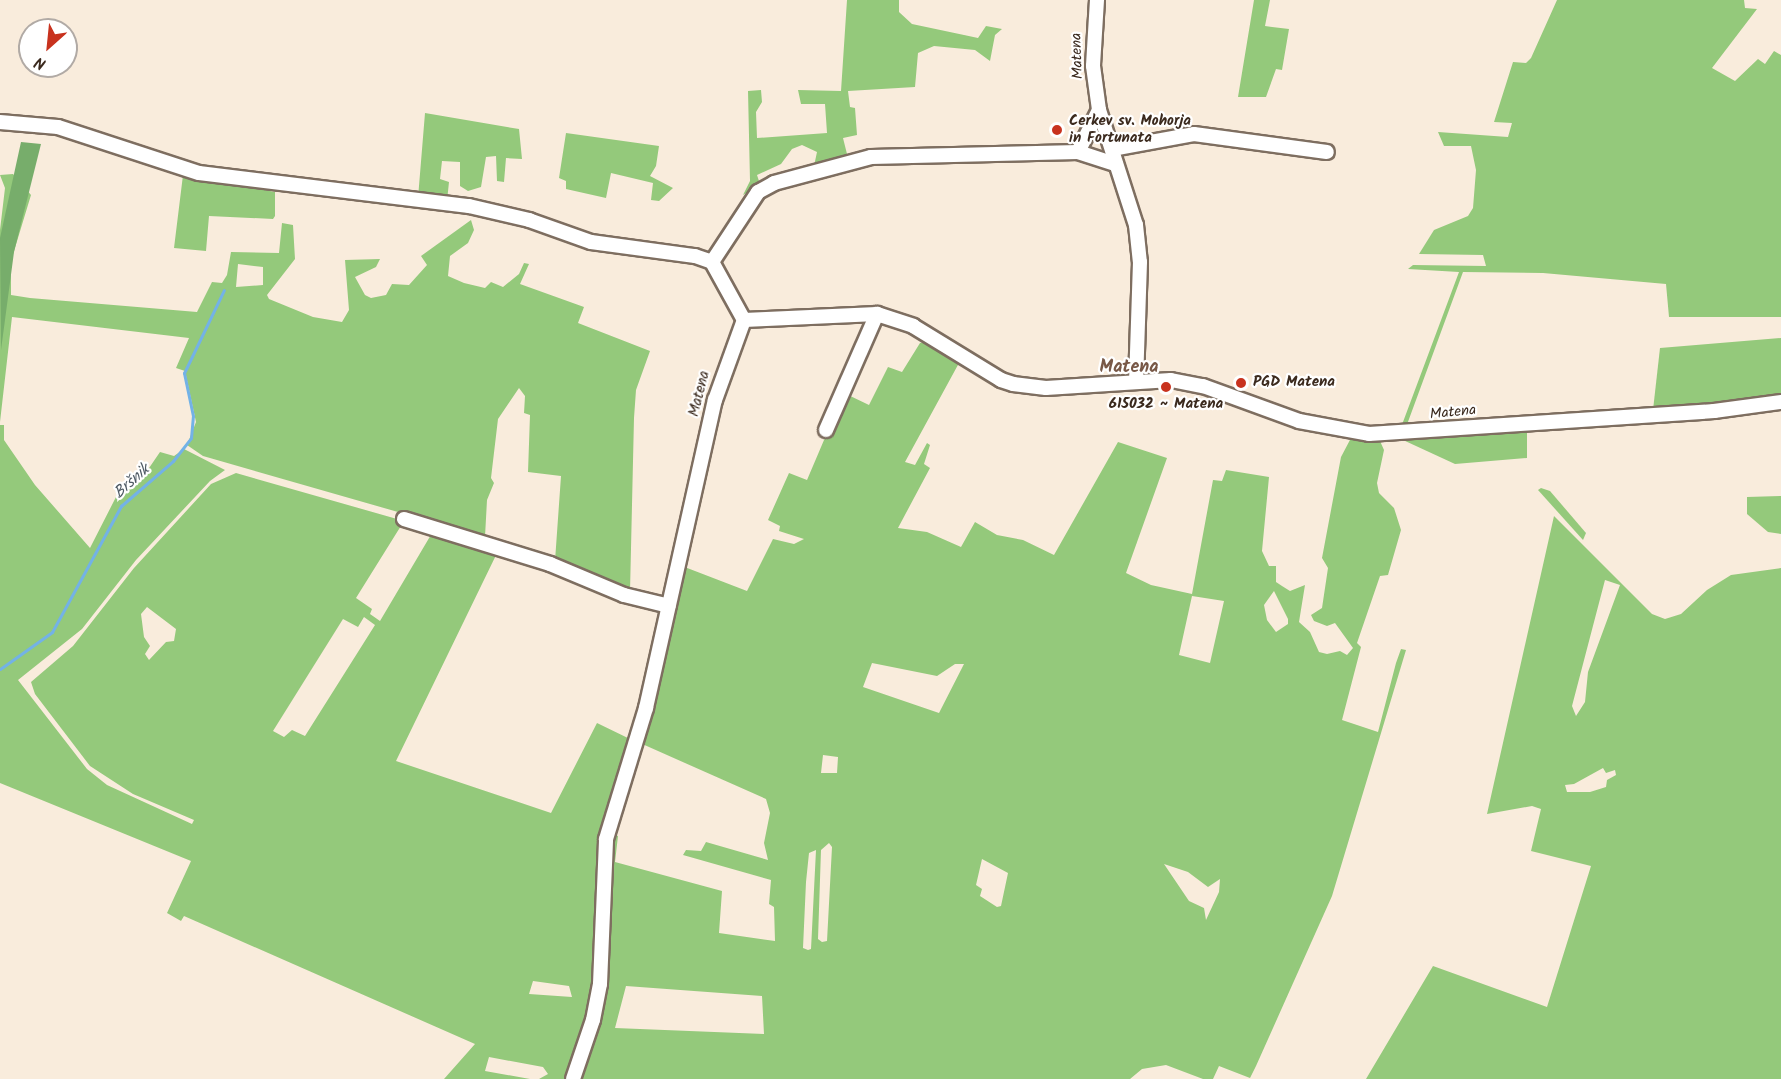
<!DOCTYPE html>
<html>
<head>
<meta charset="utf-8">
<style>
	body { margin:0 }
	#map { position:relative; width:1781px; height:1079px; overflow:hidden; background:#f9ecdc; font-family:Kalam,sans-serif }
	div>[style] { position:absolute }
	.green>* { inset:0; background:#94c97b }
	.forest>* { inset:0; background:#77ad6b }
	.stream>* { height:3px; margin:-1.5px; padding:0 1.5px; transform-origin:1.5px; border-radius:1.5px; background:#73b2e6 }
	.roads { filter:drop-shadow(2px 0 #7e6e60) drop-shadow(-2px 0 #7e6e60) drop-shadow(0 2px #7e6e60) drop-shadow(0 -2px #7e6e60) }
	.minor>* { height:14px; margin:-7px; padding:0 7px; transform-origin:7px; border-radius:7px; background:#fff }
	.dots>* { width:16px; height:16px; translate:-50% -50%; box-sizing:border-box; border:3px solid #fff; border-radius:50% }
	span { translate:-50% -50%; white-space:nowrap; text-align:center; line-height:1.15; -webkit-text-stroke:4.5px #fff; paint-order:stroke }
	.street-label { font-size:15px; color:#3b2a1e }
	.poi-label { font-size:15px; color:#3b2a1e; font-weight:700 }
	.left { translate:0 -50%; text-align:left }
	.water-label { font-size:16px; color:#4f5a64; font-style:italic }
	.quarter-label { font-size:18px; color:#785847; font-weight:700 }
	.north { position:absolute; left:18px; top:18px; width:60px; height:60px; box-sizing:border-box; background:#fff; border:2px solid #b1aaa5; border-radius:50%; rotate:207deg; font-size:16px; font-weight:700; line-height:24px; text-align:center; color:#3b2a1e }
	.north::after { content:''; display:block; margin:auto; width:21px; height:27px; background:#c8321e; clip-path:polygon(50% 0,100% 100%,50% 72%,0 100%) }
</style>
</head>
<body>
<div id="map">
	<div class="green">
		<i style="clip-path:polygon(847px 0,899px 0,899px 12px,912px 24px,964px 35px,978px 38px,986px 26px,1002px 29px,995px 35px,990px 61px,975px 50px,934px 46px,918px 53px,915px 87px,848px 91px,850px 107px,855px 108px,857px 135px,843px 138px,848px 158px,814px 166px,817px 152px,802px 145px,792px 149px,781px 164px,757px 175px,760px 184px,743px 195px,750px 181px,748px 91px,761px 90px,762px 102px,756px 112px,757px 138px,827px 133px,825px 104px,801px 104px,798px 90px,841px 91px)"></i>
		<i style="clip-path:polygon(1254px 0,1270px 0,1265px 26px,1289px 29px,1282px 70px,1276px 69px,1266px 97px,1238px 97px)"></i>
		<i style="clip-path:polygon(1557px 0,1744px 0,1745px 8px,1757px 9px,1712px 68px,1735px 81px,1758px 59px,1765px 64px,1774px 51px,1781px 55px,1781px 317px,1669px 317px,1666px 284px,1543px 273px,1463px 272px,1405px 430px,1400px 430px,1459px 272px,1408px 269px,1413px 265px,1486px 266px,1483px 255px,1419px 254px,1434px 230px,1468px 216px,1473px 208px,1476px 170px,1471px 146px,1444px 146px,1438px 132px,1508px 137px,1512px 123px,1494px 122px,1513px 62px,1526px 63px,1531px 58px)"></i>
		<i style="clip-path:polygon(425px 113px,519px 129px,522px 159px,506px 158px,504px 182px,497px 181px,496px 156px,486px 157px,481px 187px,468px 191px,460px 186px,460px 162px,442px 161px,440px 179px,449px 182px,447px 201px,418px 198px)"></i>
		<i style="clip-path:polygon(566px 133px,659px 146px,656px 166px,650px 176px,673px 188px,659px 201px,651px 200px,653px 183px,611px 173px,606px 198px,566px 189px,566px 181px,559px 178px)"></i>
		<i style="clip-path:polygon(evenodd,13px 174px,31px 195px,11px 261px,11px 295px,30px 298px,197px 312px,212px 282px,222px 283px,227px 275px,231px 252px,279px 253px,282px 223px,293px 225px,295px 259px,267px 295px,269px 299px,313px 317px,342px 322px,349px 310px,345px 260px,380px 259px,376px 267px,355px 277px,365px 295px,371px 298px,386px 295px,392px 284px,409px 285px,427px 265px,421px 256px,471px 220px,474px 230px,468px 243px,450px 256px,448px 276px,464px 283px,485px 288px,491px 282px,503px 287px,519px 274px,524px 263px,529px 264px,520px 284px,584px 307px,578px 323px,650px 351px,636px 390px,634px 418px,630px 592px,555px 561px,561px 476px,528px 472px,530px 415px,524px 413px,525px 396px,519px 388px,498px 419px,491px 478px,494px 483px,487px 500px,485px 537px,203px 456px,187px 445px,196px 422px,185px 371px,176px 368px,189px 338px,12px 317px,0 422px,0 230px,5px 188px,0 175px,13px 174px,238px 264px,263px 267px,263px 285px,236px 287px,238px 264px)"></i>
		<i style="clip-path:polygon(183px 175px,275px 192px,275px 216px,273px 219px,209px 216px,206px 251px,174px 248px)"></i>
		<i style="clip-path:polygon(1781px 338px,1781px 395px,1717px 406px,1653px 410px,1660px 348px)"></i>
		<i style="clip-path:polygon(evenodd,925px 342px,959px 363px,905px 462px,915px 465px,927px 443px,930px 445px,924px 464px,930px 468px,898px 528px,927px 532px,961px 547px,975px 522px,997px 535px,1023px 540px,1054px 555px,1118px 442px,1167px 458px,1126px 573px,1151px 585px,1192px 594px,1213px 480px,1222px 481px,1226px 470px,1269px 477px,1262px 551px,1269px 566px,1276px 566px,1276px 582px,1282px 586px,1290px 591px,1305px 585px,1299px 622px,1310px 632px,1319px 652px,1327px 654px,1340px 651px,1347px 655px,1353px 648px,1335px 623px,1327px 626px,1314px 621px,1311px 615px,1322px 608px,1328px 568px,1322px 558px,1341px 457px,1351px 438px,1380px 441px,1384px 450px,1377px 483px,1379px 493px,1394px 508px,1401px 530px,1388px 575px,1380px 576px,1357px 643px,1361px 647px,1342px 720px,1378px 732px,1396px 663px,1401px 649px,1406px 650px,1332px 896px,1256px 1066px,1250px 1078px,1219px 1066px,1213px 1079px,1203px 1079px,1166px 1065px,1142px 1069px,1130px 1079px,581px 1079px,601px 1004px,613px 834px,618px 836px,615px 862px,722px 891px,719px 933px,775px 941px,774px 907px,769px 904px,771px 880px,683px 855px,686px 850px,701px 851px,706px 842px,768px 860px,764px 843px,770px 813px,766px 799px,640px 743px,682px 566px,747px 591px,773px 539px,794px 544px,804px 539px,779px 531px,780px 526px,768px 520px,789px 473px,807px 480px,844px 393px,869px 405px,888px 367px,902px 372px,920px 343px,925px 342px,1274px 591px,1288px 619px,1288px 624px,1276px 632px,1267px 620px,1264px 605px,1274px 591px,925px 342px,1192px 596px,1224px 601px,1210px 663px,1179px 655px,1192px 596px,925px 342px,872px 663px,937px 676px,955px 664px,964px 664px,939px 713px,863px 687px,872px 663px,925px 342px,823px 755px,838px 757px,837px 773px,821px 773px,823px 755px,925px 342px,829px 843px,832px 847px,827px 941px,822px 942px,818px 939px,821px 850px,829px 843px,925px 342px,816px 850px,811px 949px,808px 950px,803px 948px,806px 882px,809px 853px,816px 850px,925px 342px,982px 859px,1008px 873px,1001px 906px,997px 907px,980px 896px,982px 889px,976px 885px,982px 859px,925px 342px,1164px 864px,1188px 872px,1208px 887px,1220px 879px,1219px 892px,1206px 920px,1204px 908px,1189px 901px,1164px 864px,925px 342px,626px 986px,762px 996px,764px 1034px,615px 1028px,626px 986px)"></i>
		<i style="clip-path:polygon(evenodd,0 425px,4px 425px,4px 440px,35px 485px,90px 548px,116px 497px,147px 471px,160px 452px,174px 456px,184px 449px,225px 470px,210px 481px,136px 560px,82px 629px,18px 680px,87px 769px,107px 785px,192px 824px,194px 820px,133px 794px,90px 766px,35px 694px,31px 682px,73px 646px,134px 568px,211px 484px,236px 473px,404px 521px,356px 598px,372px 609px,370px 614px,380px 621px,435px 528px,499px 549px,396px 761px,551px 813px,597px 723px,632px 740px,618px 773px,601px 846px,589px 1016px,574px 1067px,566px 1079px,539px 1079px,548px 1074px,543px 1067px,489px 1057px,485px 1071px,530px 1079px,444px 1079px,475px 1044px,184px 916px,181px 921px,167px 913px,191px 861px,0 783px,0 425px,147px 607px,176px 629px,174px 641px,166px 642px,149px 660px,145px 654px,150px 646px,144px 637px,141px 614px,147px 607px,0 425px,364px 617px,375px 625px,305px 736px,292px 730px,284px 737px,273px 731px,343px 619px,358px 627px,364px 617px,0 425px,533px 981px,569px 986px,572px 997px,529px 994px,533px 981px)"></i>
		<i style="clip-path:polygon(1518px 427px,1527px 430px,1527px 458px,1455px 464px,1403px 440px)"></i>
		<i style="clip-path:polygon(1541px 488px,1550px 491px,1586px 533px,1583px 540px,1538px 490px)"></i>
		<i style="clip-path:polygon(1781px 496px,1781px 534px,1768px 532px,1747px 514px,1747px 497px)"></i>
		<i style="clip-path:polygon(evenodd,1554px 516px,1652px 614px,1665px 619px,1681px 614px,1707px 590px,1731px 575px,1781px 568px,1781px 1079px,1366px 1079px,1433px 966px,1547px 1007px,1591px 866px,1531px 851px,1541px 809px,1532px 806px,1487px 814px,1554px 516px,1605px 580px,1620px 585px,1588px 672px,1585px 702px,1576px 716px,1572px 706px,1605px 580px,1554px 516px,1603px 768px,1606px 773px,1615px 770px,1616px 775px,1607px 780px,1606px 787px,1590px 792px,1567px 792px,1565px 785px,1574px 784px,1603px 768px)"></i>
	</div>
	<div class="forest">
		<i style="clip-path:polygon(21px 142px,41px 144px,14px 252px,1px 350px,0 238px)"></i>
	</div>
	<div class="stream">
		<i style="left:0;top:669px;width:64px;rotate:-35.4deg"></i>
		<i style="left:52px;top:632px;width:144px;rotate:-61.3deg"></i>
		<i style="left:121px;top:506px;width:69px;rotate:-40.9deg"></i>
		<i style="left:173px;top:461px;width:29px;rotate:-52deg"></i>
		<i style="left:191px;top:438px;width:22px;rotate:-85deg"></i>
		<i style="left:193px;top:416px;width:44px;rotate:-101.8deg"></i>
		<i style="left:184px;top:373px;width:92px;rotate:-64.3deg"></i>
	</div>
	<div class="roads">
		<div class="minor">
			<i style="left:1097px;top:0;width:66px;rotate:93.5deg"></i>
			<i style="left:1093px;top:66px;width:44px;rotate:82.2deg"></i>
			<i style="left:1099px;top:110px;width:121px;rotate:72.2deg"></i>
			<i style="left:1136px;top:225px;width:37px;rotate:84deg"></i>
			<i style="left:1140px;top:262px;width:118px;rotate:91.9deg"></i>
			<i style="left:0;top:122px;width:58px;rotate:4.9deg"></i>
			<i style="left:58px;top:127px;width:148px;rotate:18.1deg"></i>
			<i style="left:199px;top:173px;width:272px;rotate:7deg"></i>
			<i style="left:469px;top:206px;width:62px;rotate:13.1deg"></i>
			<i style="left:529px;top:220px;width:66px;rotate:19.5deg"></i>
			<i style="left:591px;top:242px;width:105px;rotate:7.7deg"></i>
			<i style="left:695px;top:256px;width:18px;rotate:19deg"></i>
			<i style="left:712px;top:262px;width:66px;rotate:61.1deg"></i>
			<i style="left:1112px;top:149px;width:83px;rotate:-10.4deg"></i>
			<i style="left:1194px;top:134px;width:134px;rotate:7.7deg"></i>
			<i style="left:1078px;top:152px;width:47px;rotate:-63.4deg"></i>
			<i style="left:712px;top:262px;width:84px;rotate:-56.7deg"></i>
			<i style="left:758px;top:192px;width:18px;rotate:-29deg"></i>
			<i style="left:774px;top:183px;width:100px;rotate:-15deg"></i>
			<i style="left:871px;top:157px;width:207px;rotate:-1.4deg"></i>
			<i style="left:1078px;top:152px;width:40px;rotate:18deg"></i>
			<i style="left:744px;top:320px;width:133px;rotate:-2.6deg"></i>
			<i style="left:877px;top:314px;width:38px;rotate:18deg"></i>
			<i style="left:913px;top:326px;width:103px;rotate:31.5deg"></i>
			<i style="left:1001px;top:380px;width:13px;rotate:18deg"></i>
			<i style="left:1013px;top:384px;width:33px;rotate:7deg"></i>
			<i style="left:1046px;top:388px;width:125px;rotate:-3.7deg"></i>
			<i style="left:1171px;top:380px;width:33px;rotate:11deg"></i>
			<i style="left:1203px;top:386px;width:102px;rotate:20deg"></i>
			<i style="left:1299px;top:421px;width:71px;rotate:10.5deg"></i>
			<i style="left:1369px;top:434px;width:346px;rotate:-3.8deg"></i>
			<i style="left:1714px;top:411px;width:68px;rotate:-7.7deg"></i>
			<i style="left:826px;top:430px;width:127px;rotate:-66.3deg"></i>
			<i style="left:404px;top:519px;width:153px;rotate:17.1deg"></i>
			<i style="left:550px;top:564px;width:80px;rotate:22.7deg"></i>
			<i style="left:624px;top:595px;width:46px;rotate:13.7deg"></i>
			<i style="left:573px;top:1079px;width:62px;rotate:-71.3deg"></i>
			<i style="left:593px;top:1020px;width:37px;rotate:-79deg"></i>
			<i style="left:600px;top:984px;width:145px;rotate:-87.6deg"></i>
			<i style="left:606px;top:839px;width:137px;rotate:-73deg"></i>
			<i style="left:646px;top:708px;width:316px;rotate:-77.4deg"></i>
			<i style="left:715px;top:400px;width:85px;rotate:-70.1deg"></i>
		</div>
	</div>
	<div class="dots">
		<i style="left:1057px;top:130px;background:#c8321e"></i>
		<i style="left:1241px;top:383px;background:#c8321e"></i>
		<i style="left:1166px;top:387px;background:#c8321e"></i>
	</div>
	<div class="street-label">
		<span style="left:1078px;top:56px;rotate:-92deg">Matena</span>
		<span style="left:700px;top:394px;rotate:-76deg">Matena</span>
		<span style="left:1453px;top:413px;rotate:-6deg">Matena</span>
	</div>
	<div class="poi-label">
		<span class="left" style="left:1069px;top:130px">Cerkev sv. Mohorja<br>in Fortunata</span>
		<span class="left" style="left:1253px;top:383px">PGD Matena</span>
		<span style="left:1166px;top:405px">615032 ~ Matena</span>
	</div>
	<div class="water-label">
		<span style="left:132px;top:482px;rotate:-42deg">Bršnik</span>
	</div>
	<div class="quarter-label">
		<span style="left:1129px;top:368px">Matena</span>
	</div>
	<div class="north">N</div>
</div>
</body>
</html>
